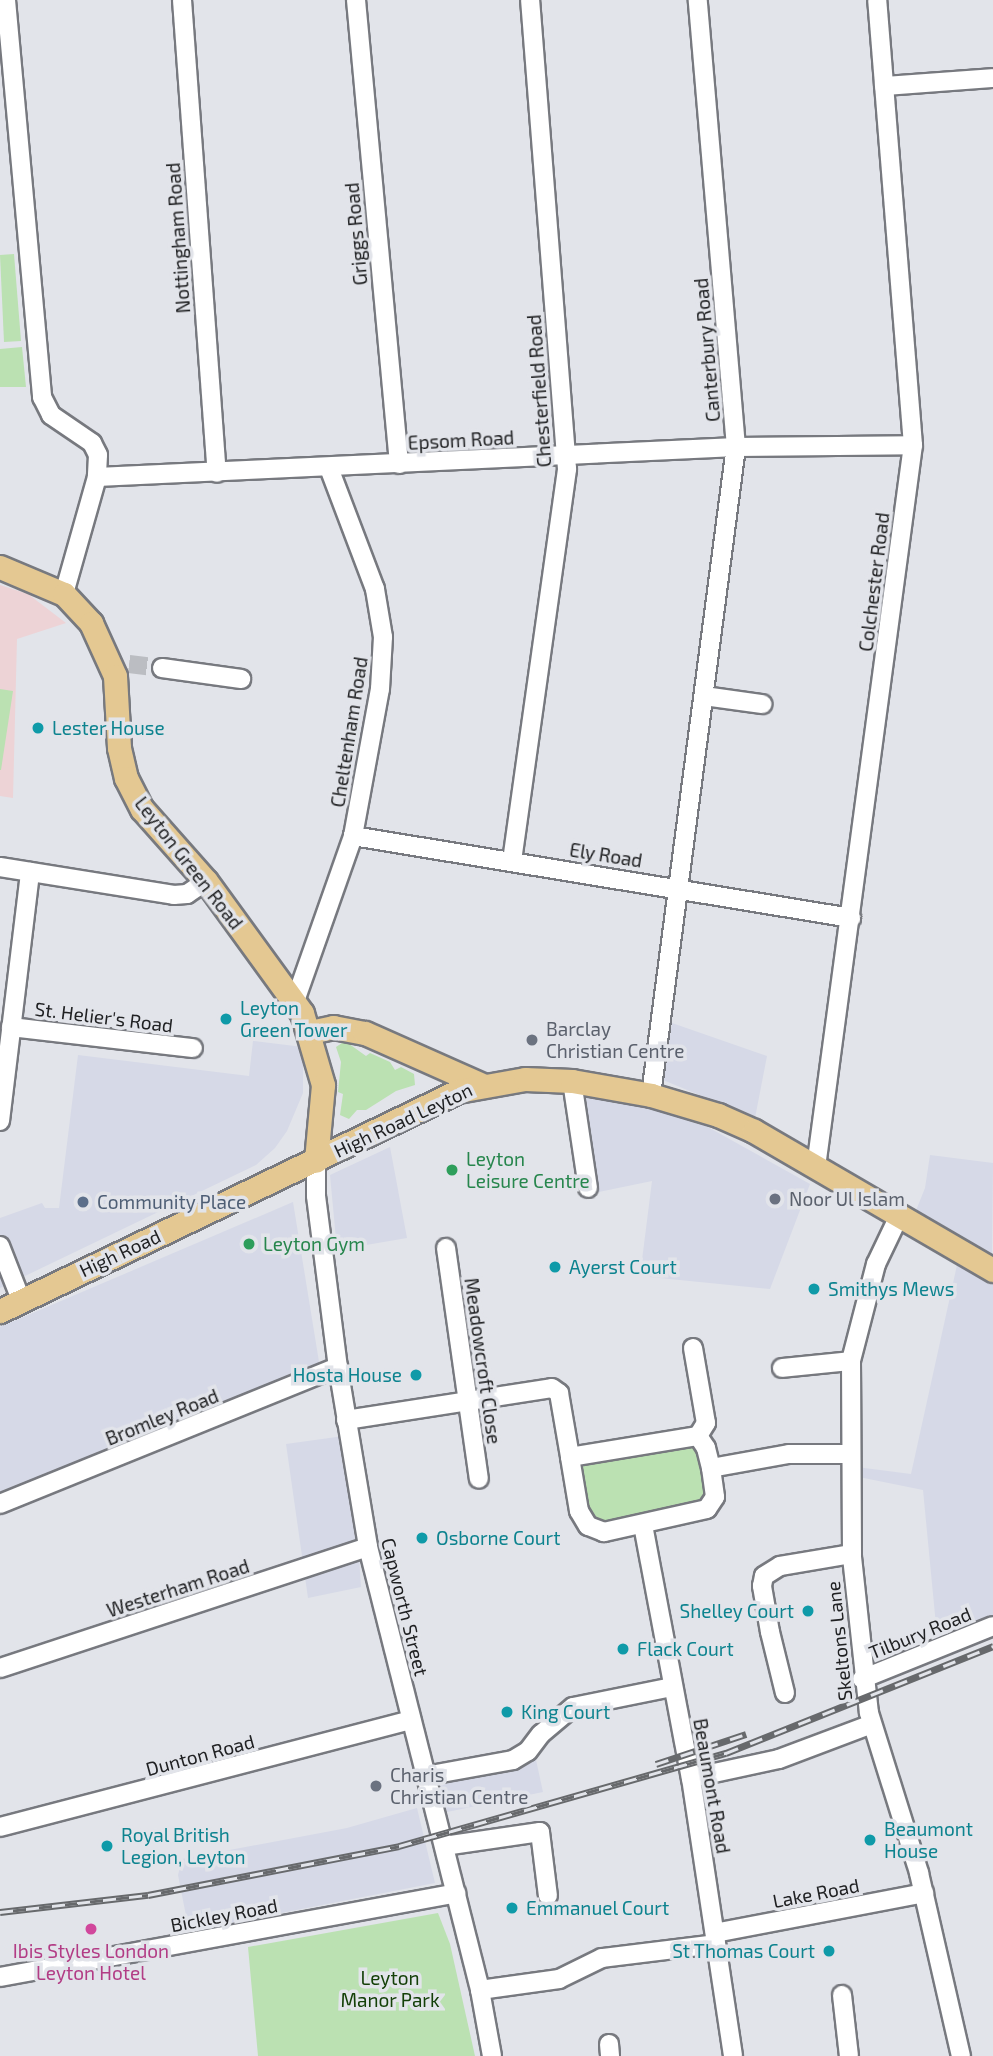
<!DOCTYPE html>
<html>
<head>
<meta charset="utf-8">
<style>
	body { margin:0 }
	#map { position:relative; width:993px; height:2056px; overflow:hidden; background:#e2e4ea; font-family:"Exo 2",sans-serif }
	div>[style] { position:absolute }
	.built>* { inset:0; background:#d6d9e7 }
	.education>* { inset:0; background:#edd3d6 }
	.green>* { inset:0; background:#bbe1b2 }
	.minor-tunnel>* { height:18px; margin-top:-9px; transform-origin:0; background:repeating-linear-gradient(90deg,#bbbdc2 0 18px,transparent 0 27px) }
	.roads { filter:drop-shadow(2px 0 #77797f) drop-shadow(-2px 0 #77797f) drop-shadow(0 2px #77797f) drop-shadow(0 -2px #77797f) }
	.minor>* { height:18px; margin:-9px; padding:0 9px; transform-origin:9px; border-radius:9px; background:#fff }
	.major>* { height:23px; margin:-11.5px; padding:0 11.5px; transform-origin:11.5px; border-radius:11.5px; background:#e4c892 }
	.rail>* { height:7px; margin-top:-3.5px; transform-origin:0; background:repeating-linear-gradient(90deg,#e2e4ea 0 13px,#67696c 0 26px); box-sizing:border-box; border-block:2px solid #67696c }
	.dots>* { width:19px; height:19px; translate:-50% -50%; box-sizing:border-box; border:4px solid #e2e4ea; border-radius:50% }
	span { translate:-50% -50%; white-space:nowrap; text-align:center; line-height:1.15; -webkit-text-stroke:7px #e2e4ea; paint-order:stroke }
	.street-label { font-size:19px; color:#202123 }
	.culture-label { font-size:19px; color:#0d838f }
	.left { translate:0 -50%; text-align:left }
	.right { translate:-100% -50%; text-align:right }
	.worship-label { font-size:19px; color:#5b616d }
	.leisure-label { font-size:19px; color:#27864d }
	.service-label { font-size:19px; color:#4e5e75 }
	.hotel-label { font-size:19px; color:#b23c85 }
	.park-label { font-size:19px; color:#144008 }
</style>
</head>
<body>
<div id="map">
	<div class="built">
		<i style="clip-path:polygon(672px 1023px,767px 1056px,755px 1118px,663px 1080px)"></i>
		<i style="clip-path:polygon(253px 1041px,303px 1047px,303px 1093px,287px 1131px,275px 1148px,256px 1165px,0 1288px,0 1218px,42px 1203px,45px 1208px,59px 1208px,78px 1055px,249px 1076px)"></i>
		<i style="clip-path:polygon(571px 1095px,633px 1103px,706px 1126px,810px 1184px,770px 1289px,640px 1276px,652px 1181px,589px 1194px)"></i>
		<i style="clip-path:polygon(390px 1147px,407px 1238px,337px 1250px,330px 1175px)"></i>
		<i style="clip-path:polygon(930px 1155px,993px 1163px,992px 1255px,915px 1213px,925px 1188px)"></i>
		<i style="clip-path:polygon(293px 1202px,320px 1368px,0 1494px,0 1327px)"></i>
		<i style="clip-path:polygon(957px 1265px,993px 1285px,993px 1620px,938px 1646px,923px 1490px,849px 1475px,849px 1466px,911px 1474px)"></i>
		<i style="clip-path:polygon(351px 1435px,361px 1587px,308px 1598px,286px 1444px)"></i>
		<i style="clip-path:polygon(536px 1760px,543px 1792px,447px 1812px,439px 1780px)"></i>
		<i style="clip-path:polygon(417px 1808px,435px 1883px,189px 1931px,178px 1875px,182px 1859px,347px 1828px)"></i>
	</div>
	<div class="education">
		<i style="clip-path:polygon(0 585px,28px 594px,66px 623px,17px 639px,13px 798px,0 796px)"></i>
	</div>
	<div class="green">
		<i style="clip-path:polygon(14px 254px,21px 341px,4px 342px,0 255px)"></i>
		<i style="clip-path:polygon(22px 347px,26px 387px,0 387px,0 349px)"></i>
		<i style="clip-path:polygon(0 689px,13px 691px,1px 770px,0 770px)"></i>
		<i style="clip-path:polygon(345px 1041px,366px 1056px,370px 1053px,390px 1062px,395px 1070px,401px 1067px,414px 1074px,415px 1085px,396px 1091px,366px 1110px,357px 1110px,349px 1119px,340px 1115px,343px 1094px,338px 1092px,341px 1062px,336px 1047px)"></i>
		<i style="clip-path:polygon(683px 1438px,706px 1448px,707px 1509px,588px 1526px,570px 1457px)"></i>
		<i style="clip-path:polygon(438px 1913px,450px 1944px,475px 2056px,258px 2056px,248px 1947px)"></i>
	</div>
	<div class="minor-tunnel">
		<i style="left:129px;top:664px;width:33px;rotate:7deg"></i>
	</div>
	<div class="roads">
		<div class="minor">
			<i style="left:6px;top:0;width:399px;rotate:84.8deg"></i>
			<i style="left:42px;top:397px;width:20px;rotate:63deg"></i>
			<i style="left:51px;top:415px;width:50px;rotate:34.3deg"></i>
			<i style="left:92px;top:443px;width:13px;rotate:63deg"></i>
			<i style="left:98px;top:455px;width:22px;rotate:93deg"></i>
			<i style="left:97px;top:477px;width:122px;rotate:105.8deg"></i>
			<i style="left:182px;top:0;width:474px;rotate:85.8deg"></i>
			<i style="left:356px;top:0;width:466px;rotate:84.7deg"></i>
			<i style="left:884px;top:86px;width:109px;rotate:-4.2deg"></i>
			<i style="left:97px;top:477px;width:640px;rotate:-2.69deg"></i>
			<i style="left:736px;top:447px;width:177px;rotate:-0.6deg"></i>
			<i style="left:162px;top:668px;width:80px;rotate:7.9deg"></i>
			<i style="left:704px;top:696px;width:59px;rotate:7.9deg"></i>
			<i style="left:353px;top:836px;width:505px;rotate:9.35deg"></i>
			<i style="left:512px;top:861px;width:396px;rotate:-82deg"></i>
			<i style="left:567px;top:469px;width:470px;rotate:-94.5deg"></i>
			<i style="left:0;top:867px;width:176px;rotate:9.1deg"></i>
			<i style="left:174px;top:895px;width:13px;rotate:-4deg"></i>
			<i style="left:187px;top:894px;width:23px;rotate:-34deg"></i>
			<i style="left:295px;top:1001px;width:175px;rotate:-70.6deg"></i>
			<i style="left:353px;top:836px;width:149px;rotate:-79.6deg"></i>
			<i style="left:380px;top:689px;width:52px;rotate:-86.7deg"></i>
			<i style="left:383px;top:637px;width:49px;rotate:-99.5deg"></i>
			<i style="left:375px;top:589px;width:129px;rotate:-110.8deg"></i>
			<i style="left:11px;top:1027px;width:183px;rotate:6.6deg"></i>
			<i style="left:572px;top:1081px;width:108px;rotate:81.5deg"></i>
			<i style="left:651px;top:1095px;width:654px;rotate:-82.53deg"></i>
			<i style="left:736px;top:447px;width:449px;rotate:-94.9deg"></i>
			<i style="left:0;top:1121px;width:251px;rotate:-83.1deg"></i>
			<i style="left:316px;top:1161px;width:35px;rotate:90deg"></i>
			<i style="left:316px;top:1196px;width:172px;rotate:82.7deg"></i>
			<i style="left:338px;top:1367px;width:182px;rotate:80.5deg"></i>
			<i style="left:368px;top:1547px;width:457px;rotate:75.8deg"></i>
			<i style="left:480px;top:1990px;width:67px;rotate:79.7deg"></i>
			<i style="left:816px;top:1167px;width:728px;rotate:-82.35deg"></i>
			<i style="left:913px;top:445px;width:446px;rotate:-94.6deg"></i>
			<i style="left:899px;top:1216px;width:53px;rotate:115.6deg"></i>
			<i style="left:876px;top:1264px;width:100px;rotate:104.5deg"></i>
			<i style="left:851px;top:1361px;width:196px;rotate:89.7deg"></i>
			<i style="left:852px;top:1557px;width:157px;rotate:83.8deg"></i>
			<i style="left:869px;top:1713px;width:168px;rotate:72.6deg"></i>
			<i style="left:919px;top:1873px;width:188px;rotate:77.1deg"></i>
			<i style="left:0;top:1246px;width:58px;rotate:68.7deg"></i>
			<i style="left:446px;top:1248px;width:233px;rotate:81.9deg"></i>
			<i style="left:693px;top:1348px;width:76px;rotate:80.2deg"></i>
			<i style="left:706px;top:1423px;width:15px;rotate:122deg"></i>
			<i style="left:782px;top:1368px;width:69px;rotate:-5.8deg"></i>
			<i style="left:346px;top:1420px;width:208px;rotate:-8.8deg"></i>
			<i style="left:552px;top:1388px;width:9px;rotate:36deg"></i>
			<i style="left:559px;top:1393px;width:65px;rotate:80.2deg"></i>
			<i style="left:698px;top:1436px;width:14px;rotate:56deg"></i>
			<i style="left:706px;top:1448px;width:21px;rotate:76deg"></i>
			<i style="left:711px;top:1468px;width:29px;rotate:82deg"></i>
			<i style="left:715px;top:1497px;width:14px;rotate:124deg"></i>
			<i style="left:707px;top:1509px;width:106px;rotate:167.4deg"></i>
			<i style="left:604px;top:1532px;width:17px;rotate:-159deg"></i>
			<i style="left:588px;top:1526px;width:17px;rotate:-121deg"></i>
			<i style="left:579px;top:1511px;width:55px;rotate:-99.5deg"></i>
			<i style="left:570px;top:1457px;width:130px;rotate:-9.3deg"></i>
			<i style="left:711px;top:1468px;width:79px;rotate:-10.2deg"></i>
			<i style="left:789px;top:1454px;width:60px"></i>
			<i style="left:0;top:1504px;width:365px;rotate:-22.1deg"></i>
			<i style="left:643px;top:1525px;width:258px;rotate:79.3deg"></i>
			<i style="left:691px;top:1778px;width:281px;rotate:81.4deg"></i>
			<i style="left:0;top:1668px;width:387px;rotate:-18.2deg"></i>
			<i style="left:862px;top:1679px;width:141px;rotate:-22deg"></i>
			<i style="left:785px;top:1693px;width:63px;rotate:-103.8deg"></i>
			<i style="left:770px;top:1632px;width:47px;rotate:-99.9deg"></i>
			<i style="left:762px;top:1586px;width:10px;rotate:-79deg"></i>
			<i style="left:764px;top:1576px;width:19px;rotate:-32deg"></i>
			<i style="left:780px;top:1566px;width:73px;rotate:-9.5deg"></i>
			<i style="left:425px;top:1776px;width:89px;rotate:-10.3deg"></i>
			<i style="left:513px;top:1760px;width:17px;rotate:-31deg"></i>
			<i style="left:528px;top:1751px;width:21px;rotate:-53deg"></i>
			<i style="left:541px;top:1734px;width:42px;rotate:-40.2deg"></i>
			<i style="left:573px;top:1707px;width:101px;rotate:-11.4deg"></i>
			<i style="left:691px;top:1778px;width:90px;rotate:-12.2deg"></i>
			<i style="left:779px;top:1759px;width:99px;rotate:-20.6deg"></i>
			<i style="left:0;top:1827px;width:425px;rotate:-14.6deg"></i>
			<i style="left:444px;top:1846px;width:97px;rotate:-8.3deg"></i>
			<i style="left:540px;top:1832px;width:64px;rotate:82.9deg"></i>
			<i style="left:715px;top:1933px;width:213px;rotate:-10.8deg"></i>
			<i style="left:0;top:1977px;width:464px;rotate:-10.4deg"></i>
			<i style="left:480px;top:1990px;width:80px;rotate:-7.9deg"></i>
			<i style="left:559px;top:1979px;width:48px;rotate:-26deg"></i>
			<i style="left:602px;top:1958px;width:115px;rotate:-7deg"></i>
			<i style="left:842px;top:1995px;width:61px;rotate:83.5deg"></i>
			<i style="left:609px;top:2044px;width:12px;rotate:85deg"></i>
		</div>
		<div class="major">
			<i style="left:0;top:567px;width:69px;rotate:22.9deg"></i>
			<i style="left:64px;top:594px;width:40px;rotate:47deg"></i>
			<i style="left:91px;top:623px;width:58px;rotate:65.6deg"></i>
			<i style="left:115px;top:676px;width:72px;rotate:86.8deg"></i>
			<i style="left:119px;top:748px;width:31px;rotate:77deg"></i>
			<i style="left:126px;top:778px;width:35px;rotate:63deg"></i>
			<i style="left:142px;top:809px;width:96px;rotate:48.4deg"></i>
			<i style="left:206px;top:881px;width:163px;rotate:54deg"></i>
			<i style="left:302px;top:1013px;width:75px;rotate:73.7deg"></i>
			<i style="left:323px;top:1085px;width:76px;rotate:95.3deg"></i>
			<i style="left:310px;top:1032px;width:24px;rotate:-12deg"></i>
			<i style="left:333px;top:1027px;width:33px;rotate:11deg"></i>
			<i style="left:365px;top:1033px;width:126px;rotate:23.9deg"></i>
			<i style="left:0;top:1311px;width:508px;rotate:-25.66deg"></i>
			<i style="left:458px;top:1091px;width:68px;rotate:-10.2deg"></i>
			<i style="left:525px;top:1079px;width:47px;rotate:2.4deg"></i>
			<i style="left:572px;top:1081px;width:80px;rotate:10deg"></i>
			<i style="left:651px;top:1095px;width:70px;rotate:16.6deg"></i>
			<i style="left:718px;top:1115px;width:39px;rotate:24deg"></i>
			<i style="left:754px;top:1131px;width:276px;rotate:30.2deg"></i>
		</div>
	</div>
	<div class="rail">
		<i style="left:656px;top:1764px;width:95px;rotate:-18.4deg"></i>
		<i style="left:0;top:1912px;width:149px;rotate:-6.6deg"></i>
		<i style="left:148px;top:1895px;width:256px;rotate:-11deg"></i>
		<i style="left:399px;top:1846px;width:340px;rotate:-15.9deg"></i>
		<i style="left:726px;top:1753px;width:288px;rotate:-21.8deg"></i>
	</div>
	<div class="dots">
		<i style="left:38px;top:728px;background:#0f9aa8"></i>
		<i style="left:226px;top:1019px;background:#0f9aa8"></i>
		<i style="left:532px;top:1040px;background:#6b7280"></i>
		<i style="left:452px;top:1170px;background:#2e9e5b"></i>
		<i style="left:775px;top:1199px;background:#6b7280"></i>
		<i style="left:83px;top:1202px;background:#5c6f8a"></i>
		<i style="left:249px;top:1244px;background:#2e9e5b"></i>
		<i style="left:555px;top:1267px;background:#0f9aa8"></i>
		<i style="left:814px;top:1289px;background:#0f9aa8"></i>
		<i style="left:416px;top:1375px;background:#0f9aa8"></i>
		<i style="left:422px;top:1538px;background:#0f9aa8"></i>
		<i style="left:808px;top:1611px;background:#0f9aa8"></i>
		<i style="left:623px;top:1649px;background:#0f9aa8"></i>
		<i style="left:507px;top:1712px;background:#0f9aa8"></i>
		<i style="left:376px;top:1786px;background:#6b7280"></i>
		<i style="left:870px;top:1840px;background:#0f9aa8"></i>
		<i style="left:107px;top:1846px;background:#0f9aa8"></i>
		<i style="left:512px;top:1908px;background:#0f9aa8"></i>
		<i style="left:91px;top:1929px;background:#d1479c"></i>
		<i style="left:829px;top:1951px;background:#0f9aa8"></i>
	</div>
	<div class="street-label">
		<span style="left:356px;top:234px;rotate:-95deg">Griggs Road</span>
		<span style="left:178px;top:238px;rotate:-94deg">Nottingham Road</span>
		<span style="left:707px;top:350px;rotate:-95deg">Canterbury Road</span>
		<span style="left:539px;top:391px;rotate:-94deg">Chesterfield Road</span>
		<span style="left:461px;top:440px;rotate:-3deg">Epsom Road</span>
		<span style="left:874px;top:582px;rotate:-83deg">Colchester Road</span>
		<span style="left:349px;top:732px;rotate:-81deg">Cheltenham Road</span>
		<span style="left:606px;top:855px;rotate:9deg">Ely Road</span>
		<span style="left:189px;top:863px;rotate:52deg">Leyton Green Road</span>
		<span style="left:104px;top:1017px;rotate:7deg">St. Helier's Road</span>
		<span style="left:403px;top:1120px;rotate:-25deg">High Road Leyton</span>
		<span style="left:120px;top:1253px;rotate:-25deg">High Road</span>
		<span style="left:483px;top:1361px;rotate:82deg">Meadowcroft Close</span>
		<span style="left:162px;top:1417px;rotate:-22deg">Bromley Road</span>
		<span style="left:178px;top:1588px;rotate:-18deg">Westerham Road</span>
		<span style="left:405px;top:1607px;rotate:76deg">Capworth Street</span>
		<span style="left:920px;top:1633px;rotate:-22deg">Tilbury Road</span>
		<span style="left:839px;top:1641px;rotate:-96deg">Skeltons Lane</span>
		<span style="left:200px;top:1755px;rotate:-15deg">Dunton Road</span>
		<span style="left:712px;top:1786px;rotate:80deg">Beaumont Road</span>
		<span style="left:816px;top:1893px;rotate:-11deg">Lake Road</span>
		<span style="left:224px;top:1915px;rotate:-11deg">Bickley Road</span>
	</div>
	<div class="culture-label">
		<span class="left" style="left:52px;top:728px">Lester House</span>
		<span class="left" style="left:240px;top:1019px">Leyton<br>Green Tower</span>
		<span class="left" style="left:569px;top:1267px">Ayerst Court</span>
		<span class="left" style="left:828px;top:1289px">Smithys Mews</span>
		<span class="right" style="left:402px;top:1375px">Hosta House</span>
		<span class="left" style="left:436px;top:1538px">Osborne Court</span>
		<span class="right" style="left:794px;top:1611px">Shelley Court</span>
		<span class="left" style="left:637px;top:1649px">Flack Court</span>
		<span class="left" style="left:521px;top:1712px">King Court</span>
		<span class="left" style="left:884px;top:1840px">Beaumont<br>House</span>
		<span class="left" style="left:121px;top:1846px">Royal British<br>Legion, Leyton</span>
		<span class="left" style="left:526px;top:1908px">Emmanuel Court</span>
		<span class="right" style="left:815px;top:1951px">St Thomas Court</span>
	</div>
	<div class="worship-label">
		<span class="left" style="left:546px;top:1040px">Barclay<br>Christian Centre</span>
		<span class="left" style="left:789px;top:1199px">Noor Ul Islam</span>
		<span class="left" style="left:390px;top:1786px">Charis<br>Christian Centre</span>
	</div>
	<div class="leisure-label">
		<span class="left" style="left:466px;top:1170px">Leyton<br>Leisure Centre</span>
		<span class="left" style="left:263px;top:1244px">Leyton Gym</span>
	</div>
	<div class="service-label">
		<span class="left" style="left:97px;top:1202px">Community Place</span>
	</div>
	<div class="hotel-label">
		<span style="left:91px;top:1962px">Ibis Styles London<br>Leyton Hotel</span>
	</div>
	<div class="park-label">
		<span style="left:390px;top:1989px">Leyton<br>Manor Park</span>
	</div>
</div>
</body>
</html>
